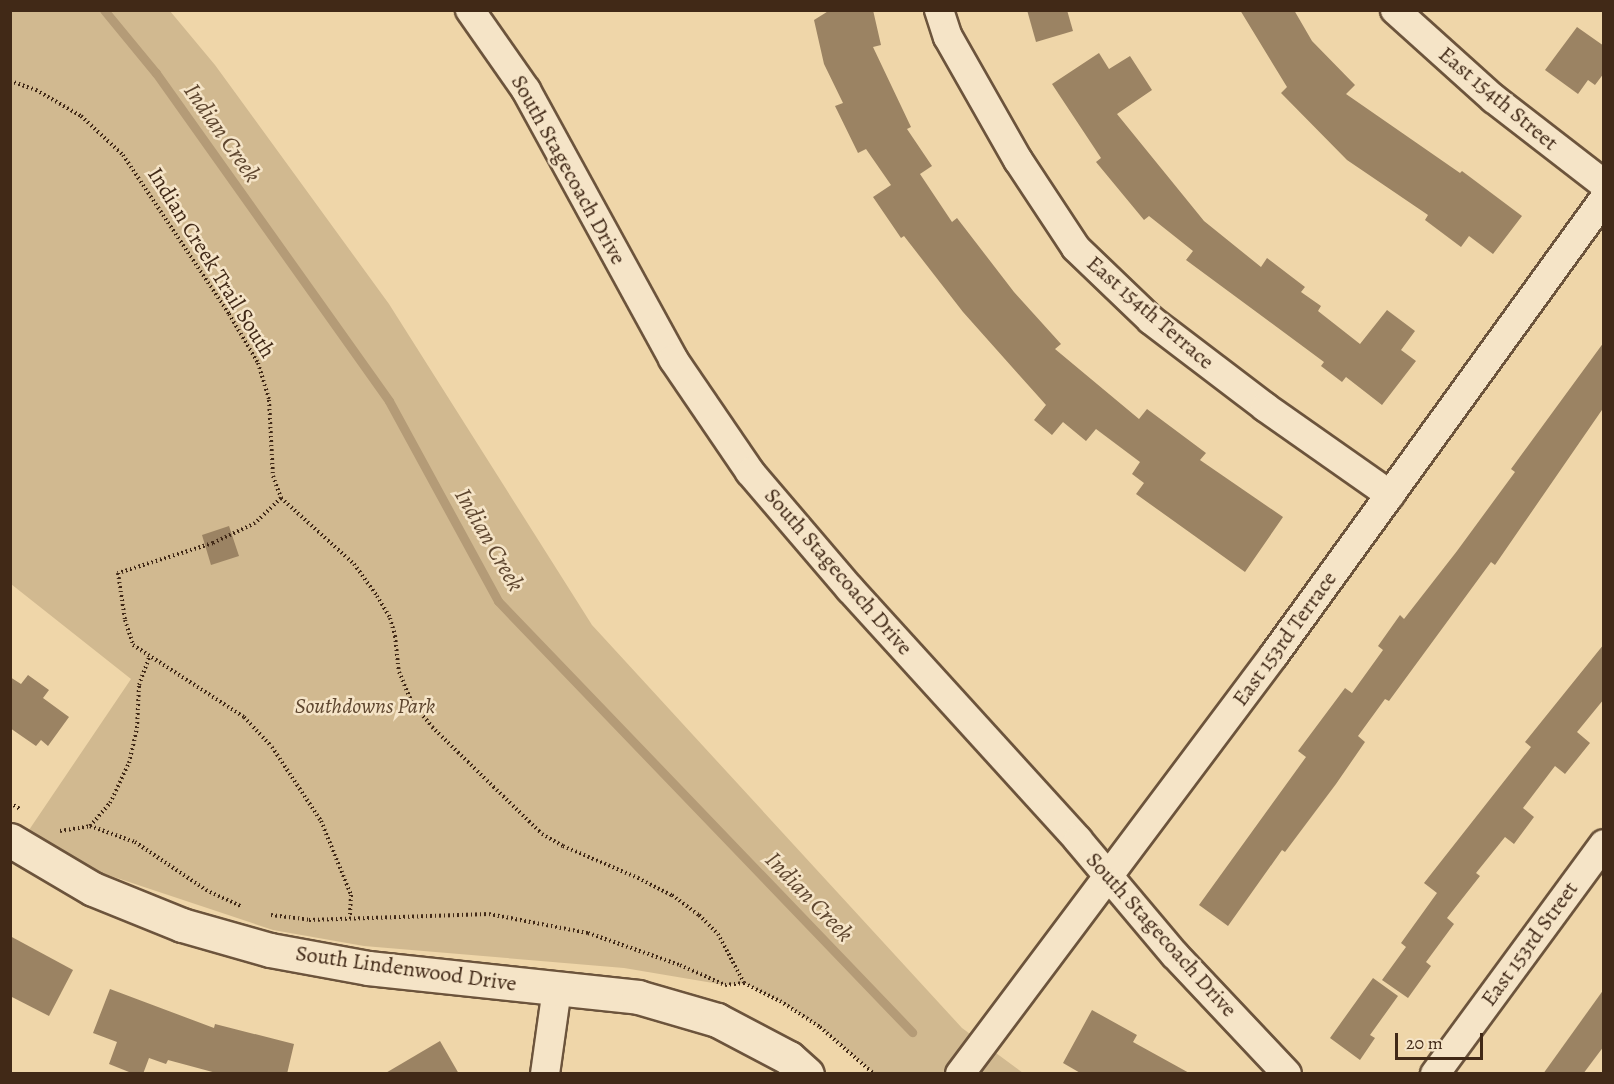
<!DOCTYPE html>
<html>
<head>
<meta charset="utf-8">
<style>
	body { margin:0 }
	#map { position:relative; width:1614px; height:1084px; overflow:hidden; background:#efd6a9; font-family:Alegreya,serif }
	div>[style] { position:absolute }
	.green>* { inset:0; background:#d1b990 }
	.stream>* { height:9px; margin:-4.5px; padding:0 4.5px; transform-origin:4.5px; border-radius:4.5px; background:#b49b77 }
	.building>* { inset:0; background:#9b8363 }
	.path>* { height:4px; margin-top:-2px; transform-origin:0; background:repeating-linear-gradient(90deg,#412917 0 1.5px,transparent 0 4.5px) }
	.roads { filter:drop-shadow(2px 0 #6c543c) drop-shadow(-2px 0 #6c543c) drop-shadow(0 2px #6c543c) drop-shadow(0 -2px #6c543c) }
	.street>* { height:28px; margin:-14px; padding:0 14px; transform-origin:14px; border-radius:14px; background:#f5e4c7 }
	.secondary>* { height:33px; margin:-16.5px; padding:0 16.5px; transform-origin:16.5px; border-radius:16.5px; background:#f5e4c7 }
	span { translate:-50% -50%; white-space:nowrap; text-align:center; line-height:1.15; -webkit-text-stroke:5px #f5e4c7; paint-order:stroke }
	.street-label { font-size:22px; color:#412917 }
	.park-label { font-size:22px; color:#5e462f; font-style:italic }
	.water-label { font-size:24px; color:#5e462f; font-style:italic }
	.frame { position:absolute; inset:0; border:12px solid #412917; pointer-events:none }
	.scale { position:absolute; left:1395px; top:1033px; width:88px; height:27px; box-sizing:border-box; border:3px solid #412917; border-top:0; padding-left:8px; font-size:18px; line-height:21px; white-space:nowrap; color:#412917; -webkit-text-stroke:4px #f5e4c7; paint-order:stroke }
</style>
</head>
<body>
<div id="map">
	<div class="green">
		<i style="clip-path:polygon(10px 11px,170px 11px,215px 65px,389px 304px,592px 625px,962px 1028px,1023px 1073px,874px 1073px,820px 1027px,780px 1001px,744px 983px,725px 985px,624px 968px,364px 946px,273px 930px,99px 872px,29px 830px,131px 679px,11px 584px)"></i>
	</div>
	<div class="stream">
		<i style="left:104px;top:10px;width:82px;rotate:50.5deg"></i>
		<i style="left:156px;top:73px;width:402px;rotate:54.6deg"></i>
		<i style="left:389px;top:401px;width:228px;rotate:61.4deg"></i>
		<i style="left:498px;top:601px;width:598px;rotate:46.15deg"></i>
	</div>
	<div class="building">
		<i style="clip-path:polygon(830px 10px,873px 10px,881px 45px,873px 47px,911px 127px,907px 129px,932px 166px,920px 174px,952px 222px,957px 218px,1014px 292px,1061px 344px,1055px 349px,1139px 419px,1147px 409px,1206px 453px,1200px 460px,1283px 517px,1245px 572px,1136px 494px,1144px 483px,1132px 474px,1140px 462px,1096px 429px,1086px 441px,1063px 422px,1052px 435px,1034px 420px,1046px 405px,963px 312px,904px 236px,901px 238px,873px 197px,891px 185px,866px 149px,858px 153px,835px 106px,843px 103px,824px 64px,814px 20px)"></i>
		<i style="clip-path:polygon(1027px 10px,1067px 10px,1073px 31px,1036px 42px)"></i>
		<i style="clip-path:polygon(1240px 10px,1294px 10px,1312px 41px,1355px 85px,1346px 94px,1460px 173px,1462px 171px,1522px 216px,1493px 254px,1469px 236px,1461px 247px,1425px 220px,1428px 215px,1347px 160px,1281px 93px,1287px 87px)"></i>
		<i style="clip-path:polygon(1577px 27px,1604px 46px,1604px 73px,1595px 85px,1588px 80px,1578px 94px,1545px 70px)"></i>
		<i style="clip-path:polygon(1099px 53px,1109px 69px,1130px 56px,1152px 90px,1117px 114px,1204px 221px,1261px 267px,1267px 258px,1305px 287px,1301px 292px,1321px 306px,1318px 311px,1360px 344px,1387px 310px,1415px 331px,1401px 350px,1416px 361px,1382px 405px,1346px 377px,1342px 382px,1321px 366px,1324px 362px,1186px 260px,1193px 251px,1149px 216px,1144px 220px,1096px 162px,1101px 158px,1052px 84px)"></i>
		<i style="clip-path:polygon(1604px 342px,1604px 407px,1495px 565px,1491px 562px,1389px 701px,1385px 699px,1358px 736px,1365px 742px,1336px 784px,1285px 852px,1282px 850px,1228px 926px,1199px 905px,1306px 757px,1298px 751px,1345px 688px,1352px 693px,1383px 650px,1378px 646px,1400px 615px,1404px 619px,1457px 551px,1515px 472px,1511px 469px)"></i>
		<i style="clip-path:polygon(229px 526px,239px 556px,211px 565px,202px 535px)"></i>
		<i style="clip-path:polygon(1604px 644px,1604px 699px,1577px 732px,1590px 743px,1565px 774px,1555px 766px,1523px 808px,1534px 817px,1514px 844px,1505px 837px,1476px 873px,1480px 876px,1447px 918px,1454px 924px,1426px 962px,1431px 966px,1408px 998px,1382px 980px,1406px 947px,1401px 943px,1437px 893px,1424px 883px,1531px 747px,1525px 742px)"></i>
		<i style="clip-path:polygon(28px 675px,49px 690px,43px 698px,69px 717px,48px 746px,41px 740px,36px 746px,10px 728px,10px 677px,21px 684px)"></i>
		<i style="clip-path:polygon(10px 936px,73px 970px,49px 1016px,10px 996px)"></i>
		<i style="clip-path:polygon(1373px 978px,1398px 996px,1370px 1035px,1375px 1038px,1360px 1060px,1330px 1038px)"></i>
		<i style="clip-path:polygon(110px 989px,214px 1028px,215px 1024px,294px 1044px,287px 1074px,220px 1074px,168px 1060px,166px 1064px,149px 1058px,143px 1074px,134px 1074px,109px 1064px,117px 1042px,93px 1033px)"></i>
		<i style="clip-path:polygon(1604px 989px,1604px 1046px,1583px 1074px,1543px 1074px)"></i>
		<i style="clip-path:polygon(1092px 1010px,1137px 1035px,1133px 1042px,1191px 1074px,1082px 1074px,1063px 1063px)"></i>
		<i style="clip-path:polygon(440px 1041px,459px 1074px,384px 1074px)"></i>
	</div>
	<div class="path">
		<i style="left:10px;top:81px;width:28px;rotate:19deg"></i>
		<i style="left:36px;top:90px;width:52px;rotate:30deg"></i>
		<i style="left:81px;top:116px;width:57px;rotate:42.9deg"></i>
		<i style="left:123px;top:155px;width:191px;rotate:56.3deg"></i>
		<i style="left:229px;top:314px;width:57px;rotate:59.4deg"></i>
		<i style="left:258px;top:363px;width:39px;rotate:73deg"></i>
		<i style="left:269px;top:400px;width:76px;rotate:87deg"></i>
		<i style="left:273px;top:476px;width:23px;rotate:70deg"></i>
		<i style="left:281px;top:498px;width:98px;rotate:42.1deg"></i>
		<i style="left:354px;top:564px;width:39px;rotate:54deg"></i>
		<i style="left:377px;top:596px;width:26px;rotate:59deg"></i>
		<i style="left:390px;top:618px;width:19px;rotate:74deg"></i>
		<i style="left:395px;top:636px;width:36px;rotate:84deg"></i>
		<i style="left:399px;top:672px;width:33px;rotate:67deg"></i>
		<i style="left:412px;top:702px;width:32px;rotate:51deg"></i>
		<i style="left:432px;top:727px;width:153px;rotate:44.2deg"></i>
		<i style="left:542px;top:834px;width:24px;rotate:30deg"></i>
		<i style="left:563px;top:846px;width:82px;rotate:23.1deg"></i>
		<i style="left:638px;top:878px;width:38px;rotate:27deg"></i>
		<i style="left:672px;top:895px;width:34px;rotate:37deg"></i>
		<i style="left:699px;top:915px;width:27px;rotate:45deg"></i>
		<i style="left:718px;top:934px;width:55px;rotate:62deg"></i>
		<i style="left:744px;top:983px;width:40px;rotate:26.6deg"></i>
		<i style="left:780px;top:1001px;width:48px;rotate:33deg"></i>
		<i style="left:820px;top:1027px;width:72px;rotate:41deg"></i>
		<i style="left:281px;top:498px;width:36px;rotate:136deg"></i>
		<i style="left:255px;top:523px;width:47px;rotate:154.5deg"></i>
		<i style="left:213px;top:543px;width:100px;rotate:162.5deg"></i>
		<i style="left:118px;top:573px;width:48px;rotate:81.5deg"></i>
		<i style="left:125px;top:620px;width:26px;rotate:72deg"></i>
		<i style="left:133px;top:645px;width:132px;rotate:33deg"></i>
		<i style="left:244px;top:717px;width:41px;rotate:47deg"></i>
		<i style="left:272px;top:747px;width:89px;rotate:56.5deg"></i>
		<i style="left:321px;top:821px;width:80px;rotate:67.9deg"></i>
		<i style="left:351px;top:895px;width:21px;rotate:93deg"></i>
		<i style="left:10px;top:803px;width:12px;rotate:31deg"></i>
		<i style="left:90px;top:826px;width:30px;rotate:-49deg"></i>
		<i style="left:110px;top:803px;width:44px;rotate:-64.6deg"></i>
		<i style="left:129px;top:763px;width:36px;rotate:-77deg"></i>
		<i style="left:137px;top:728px;width:43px;rotate:-87.3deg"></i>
		<i style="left:139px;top:685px;width:30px;rotate:-70deg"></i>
		<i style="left:60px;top:831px;width:30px;rotate:-9deg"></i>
		<i style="left:90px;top:826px;width:48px;rotate:19.6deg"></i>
		<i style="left:135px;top:842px;width:86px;rotate:34.1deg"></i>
		<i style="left:206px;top:890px;width:38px;rotate:25deg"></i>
		<i style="left:271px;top:915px;width:38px;rotate:7deg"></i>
		<i style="left:309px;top:920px;width:180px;rotate:-1.9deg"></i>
		<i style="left:489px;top:914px;width:101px;rotate:10.9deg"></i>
		<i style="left:588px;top:933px;width:97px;rotate:19.2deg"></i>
		<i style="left:680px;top:965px;width:49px;rotate:24deg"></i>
		<i style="left:725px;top:985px;width:19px;rotate:-6deg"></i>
	</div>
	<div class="roads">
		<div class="street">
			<i style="left:470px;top:10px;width:98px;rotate:55deg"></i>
			<i style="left:526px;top:90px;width:307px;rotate:61.3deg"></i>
			<i style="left:673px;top:359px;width:137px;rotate:55.7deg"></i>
			<i style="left:750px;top:472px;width:154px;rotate:49.5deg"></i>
			<i style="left:850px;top:589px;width:339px;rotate:47.7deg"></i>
			<i style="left:1078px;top:840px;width:150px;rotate:49.9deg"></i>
			<i style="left:1175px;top:955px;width:163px;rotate:46.7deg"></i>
			<i style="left:939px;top:10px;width:28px;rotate:72deg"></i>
			<i style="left:948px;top:37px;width:142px;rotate:60.4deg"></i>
			<i style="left:1018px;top:160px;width:105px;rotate:56.6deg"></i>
			<i style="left:1076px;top:248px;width:104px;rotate:43.8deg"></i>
			<i style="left:1151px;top:320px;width:143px;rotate:37.3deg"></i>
			<i style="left:1265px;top:407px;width:153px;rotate:35.1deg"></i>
			<i style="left:1395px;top:10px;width:133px;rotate:42deg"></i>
			<i style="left:1494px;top:99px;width:139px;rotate:37.7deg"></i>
			<i style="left:545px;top:1074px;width:86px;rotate:-82deg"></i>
			<i style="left:960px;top:1074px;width:524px;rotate:-53.15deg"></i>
			<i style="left:1274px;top:655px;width:563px;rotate:-54.11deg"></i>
			<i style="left:1435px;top:1074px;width:285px;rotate:-53.7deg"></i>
		</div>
		<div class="secondary">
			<i style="left:10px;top:840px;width:96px;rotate:30.6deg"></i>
			<i style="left:93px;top:889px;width:96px;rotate:22deg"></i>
			<i style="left:182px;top:925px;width:91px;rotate:15.9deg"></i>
			<i style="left:270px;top:950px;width:100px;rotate:10.4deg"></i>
			<i style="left:368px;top:968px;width:272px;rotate:6.1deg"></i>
			<i style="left:638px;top:997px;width:82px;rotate:16.2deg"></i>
			<i style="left:717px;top:1020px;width:81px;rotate:27.8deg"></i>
			<i style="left:789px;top:1058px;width:24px;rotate:42deg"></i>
		</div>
	</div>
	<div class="street-label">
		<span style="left:1498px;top:99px;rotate:40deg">East 154th Street</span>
		<span style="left:568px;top:170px;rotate:61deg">South Stagecoach Drive</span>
		<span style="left:211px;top:263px;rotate:58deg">Indian Creek Trail South</span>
		<span style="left:1150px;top:313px;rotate:41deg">East 154th Terrace</span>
		<span style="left:838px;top:572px;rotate:49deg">South Stagecoach Drive</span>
		<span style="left:1285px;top:639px;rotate:-54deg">East 153rd Terrace</span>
		<span style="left:1161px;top:935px;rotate:48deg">South Stagecoach Drive</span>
		<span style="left:1530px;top:944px;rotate:-54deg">East 153rd Street</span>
		<span style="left:406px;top:969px;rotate:8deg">South Lindenwood Drive</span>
	</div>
	<div class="park-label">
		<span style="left:365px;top:707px">Southdowns Park</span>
	</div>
	<div class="water-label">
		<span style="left:222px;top:133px;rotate:55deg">Indian Creek</span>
		<span style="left:489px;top:540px;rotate:60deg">Indian Creek</span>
		<span style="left:809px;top:897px;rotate:46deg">Indian Creek</span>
	</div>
	<div class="frame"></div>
	<div class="scale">20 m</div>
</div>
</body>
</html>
